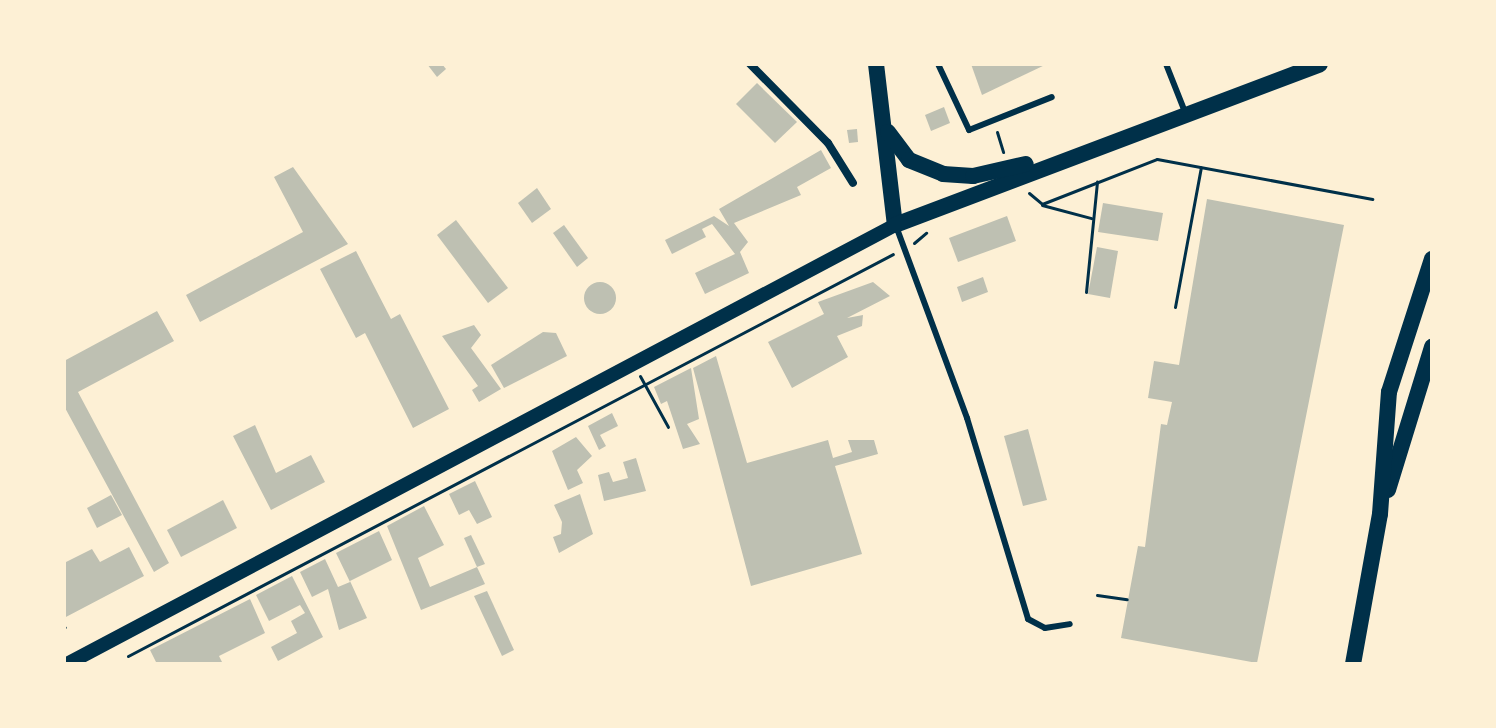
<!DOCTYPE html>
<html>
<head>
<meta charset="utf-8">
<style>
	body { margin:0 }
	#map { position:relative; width:1496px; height:728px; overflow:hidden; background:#fdf0d5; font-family:"Asap Condensed",sans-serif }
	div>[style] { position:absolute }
	.building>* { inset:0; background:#bec0b2 }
	.round { border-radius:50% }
	.path>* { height:3px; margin:-1.5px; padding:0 1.5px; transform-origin:1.5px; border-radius:1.5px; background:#003049 }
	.service>* { height:6px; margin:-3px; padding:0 3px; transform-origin:3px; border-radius:3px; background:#003049 }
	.minor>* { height:8px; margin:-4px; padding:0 4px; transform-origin:4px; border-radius:4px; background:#003049 }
	.tertiary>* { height:14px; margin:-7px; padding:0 7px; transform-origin:7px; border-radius:7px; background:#003049 }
	.secondary>* { height:16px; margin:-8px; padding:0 8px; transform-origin:8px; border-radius:8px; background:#003049 }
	span { translate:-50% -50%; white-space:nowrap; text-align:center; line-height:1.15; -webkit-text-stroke:6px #fdf0d5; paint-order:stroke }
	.frame { position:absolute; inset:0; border:66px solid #fdf0d5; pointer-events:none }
</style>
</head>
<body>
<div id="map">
	<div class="building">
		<i style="clip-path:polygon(427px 64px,442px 64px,446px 69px,437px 77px)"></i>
		<i style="clip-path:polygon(971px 64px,1047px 64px,982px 95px)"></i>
		<i style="clip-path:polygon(757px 83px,797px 122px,775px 143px,736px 104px)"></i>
		<i style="clip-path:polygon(944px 107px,950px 123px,931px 131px,925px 115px)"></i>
		<i style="clip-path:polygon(857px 129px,858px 142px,849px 143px,847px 130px)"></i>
		<i style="clip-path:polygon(821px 150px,831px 168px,797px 187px,801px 195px,734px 223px,748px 242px,740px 252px,749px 273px,705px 294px,695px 273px,735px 254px,712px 224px,702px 229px,706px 237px,672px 254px,665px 240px,714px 216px,729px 226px,719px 209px)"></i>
		<i style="clip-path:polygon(293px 167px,348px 244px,200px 322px,186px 295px,303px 232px,274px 177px)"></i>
		<i style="clip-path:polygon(537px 188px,551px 209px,532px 223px,518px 203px)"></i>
		<i style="clip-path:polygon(1207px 199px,1344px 225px,1257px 663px,1121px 638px,1138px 546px,1145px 547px,1161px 424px,1167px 425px,1172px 402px,1148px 398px,1154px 361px,1179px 365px)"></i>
		<i style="clip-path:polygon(1103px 203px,1163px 213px,1158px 241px,1098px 232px)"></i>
		<i style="clip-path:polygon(1007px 216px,1016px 241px,958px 262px,949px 238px)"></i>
		<i style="clip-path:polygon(456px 220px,508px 288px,488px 303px,437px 235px)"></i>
		<i style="clip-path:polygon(564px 225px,588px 258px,577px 267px,553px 233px)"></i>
		<i style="clip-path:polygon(1097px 247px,1118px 251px,1110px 298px,1088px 294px)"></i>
		<i style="clip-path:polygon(356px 251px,391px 319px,400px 314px,449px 409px,413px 428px,365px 333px,356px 338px,320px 269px)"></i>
		<i style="clip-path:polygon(983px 277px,988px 292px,962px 302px,957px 287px)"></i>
		<i class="round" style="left:584px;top:282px;width:32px;height:32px"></i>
		<i style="clip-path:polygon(873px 282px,890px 296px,847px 318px,863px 315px,862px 326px,837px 336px,848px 357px,792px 388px,768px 342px,824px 314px,818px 302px)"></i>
		<i style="clip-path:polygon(157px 311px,174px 341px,78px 392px,169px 563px,154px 572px,64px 406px,64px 361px)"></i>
		<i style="clip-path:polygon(474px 325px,481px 335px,471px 348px,501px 389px,479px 402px,472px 390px,478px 386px,442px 336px)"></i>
		<i style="clip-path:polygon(543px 332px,556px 333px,567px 356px,504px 388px,491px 365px)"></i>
		<i style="clip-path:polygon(716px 356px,747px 463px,828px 440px,833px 458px,852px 452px,848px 440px,874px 440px,878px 454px,835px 466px,862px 554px,751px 586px,693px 368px)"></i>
		<i style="clip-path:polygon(691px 368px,699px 419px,687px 424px,700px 444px,683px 449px,667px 401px,661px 404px,654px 387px)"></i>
		<i style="clip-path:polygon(612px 413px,618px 426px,600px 435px,606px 446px,599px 450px,588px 426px)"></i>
		<i style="clip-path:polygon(255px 425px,276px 473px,311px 455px,325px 482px,271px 510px,233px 436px)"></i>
		<i style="clip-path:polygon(1028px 429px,1047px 500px,1023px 506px,1004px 436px)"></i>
		<i style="clip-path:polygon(576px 437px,592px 456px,577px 470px,583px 483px,568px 490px,552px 451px)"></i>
		<i style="clip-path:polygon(636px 458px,646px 491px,604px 501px,598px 475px,609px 472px,613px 482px,628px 478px,623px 462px)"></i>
		<i style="clip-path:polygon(475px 481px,492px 517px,477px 524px,469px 510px,459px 515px,449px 494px)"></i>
		<i style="clip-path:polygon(580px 494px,593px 534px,559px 553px,553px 537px,561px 534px,562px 522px,554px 505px)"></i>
		<i style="clip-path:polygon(111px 495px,122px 515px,97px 528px,87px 508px)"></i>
		<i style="clip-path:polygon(223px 500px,237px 528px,181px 557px,167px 530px)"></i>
		<i style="clip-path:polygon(424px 506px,444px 545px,418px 558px,430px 587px,477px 567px,485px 584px,421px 610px,387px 526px)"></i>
		<i style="clip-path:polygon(379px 531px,392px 560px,350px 581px,367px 618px,339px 630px,328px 589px,312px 597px,300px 572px,325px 559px,338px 587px,350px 582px,336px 553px)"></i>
		<i style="clip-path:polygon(471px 535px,485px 564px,477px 567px,464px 538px)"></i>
		<i style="clip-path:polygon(129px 547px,144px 576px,64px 618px,64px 563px,92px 549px,100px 562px)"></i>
		<i style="clip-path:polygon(292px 576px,323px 637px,278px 661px,271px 647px,297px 633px,291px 621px,305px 613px,300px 605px,269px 621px,256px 595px)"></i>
		<i style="clip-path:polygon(487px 591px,514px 650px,502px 656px,474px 596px)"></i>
		<i style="clip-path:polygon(250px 599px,265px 633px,219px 656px,223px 664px,157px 664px,150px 650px)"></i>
	</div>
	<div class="path">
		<i style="left:997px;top:132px;width:21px;rotate:73deg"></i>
		<i style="left:1029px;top:193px;width:17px;rotate:40deg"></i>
		<i style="left:1042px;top:204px;width:123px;rotate:-21.4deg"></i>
		<i style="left:1157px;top:159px;width:219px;rotate:10.5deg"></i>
		<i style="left:1042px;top:205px;width:51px;rotate:14.9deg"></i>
		<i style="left:914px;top:243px;width:16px;rotate:-40deg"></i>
		<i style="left:1086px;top:292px;width:111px;rotate:-84.3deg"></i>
		<i style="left:1175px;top:307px;width:142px;rotate:-79.5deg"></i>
		<i style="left:640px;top:376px;width:58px;rotate:61.2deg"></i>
		<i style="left:1097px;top:595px;width:30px;rotate:8deg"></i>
		<i style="left:64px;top:628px;width:1px;rotate:-45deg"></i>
		<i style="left:128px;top:656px;width:864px;rotate:-27.72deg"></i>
	</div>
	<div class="service">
		<i style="left:938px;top:64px;width:73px;rotate:64.8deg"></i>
		<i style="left:969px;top:130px;width:89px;rotate:-21.7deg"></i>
		<i style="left:1166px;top:64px;width:52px;rotate:68.4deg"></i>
		<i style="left:896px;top:226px;width:205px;rotate:69.7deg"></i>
		<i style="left:967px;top:418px;width:210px;rotate:73.1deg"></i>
		<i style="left:1028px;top:619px;width:19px;rotate:28deg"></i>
		<i style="left:1045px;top:628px;width:25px;rotate:-9deg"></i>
	</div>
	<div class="minor">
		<i style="left:750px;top:64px;width:111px;rotate:45.4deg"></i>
		<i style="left:828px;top:143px;width:47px;rotate:58deg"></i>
	</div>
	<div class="tertiary">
		<i style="left:67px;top:664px;width:937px;rotate:-27.93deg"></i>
	</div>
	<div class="secondary">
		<i style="left:876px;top:64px;width:162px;rotate:83.3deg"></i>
		<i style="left:895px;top:225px;width:454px;rotate:-20.7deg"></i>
		<i style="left:888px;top:132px;width:35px;rotate:53deg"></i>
		<i style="left:909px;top:160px;width:37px;rotate:22deg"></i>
		<i style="left:943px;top:174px;width:30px;rotate:4deg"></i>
		<i style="left:973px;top:176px;width:54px;rotate:-12.8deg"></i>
		<i style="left:1388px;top:490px;width:150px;rotate:-72.9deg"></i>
		<i style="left:1353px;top:664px;width:152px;rotate:-79.8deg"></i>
		<i style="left:1380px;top:514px;width:122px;rotate:-85.8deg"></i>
		<i style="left:1389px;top:392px;width:140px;rotate:-72.1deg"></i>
	</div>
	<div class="frame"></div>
</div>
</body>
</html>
